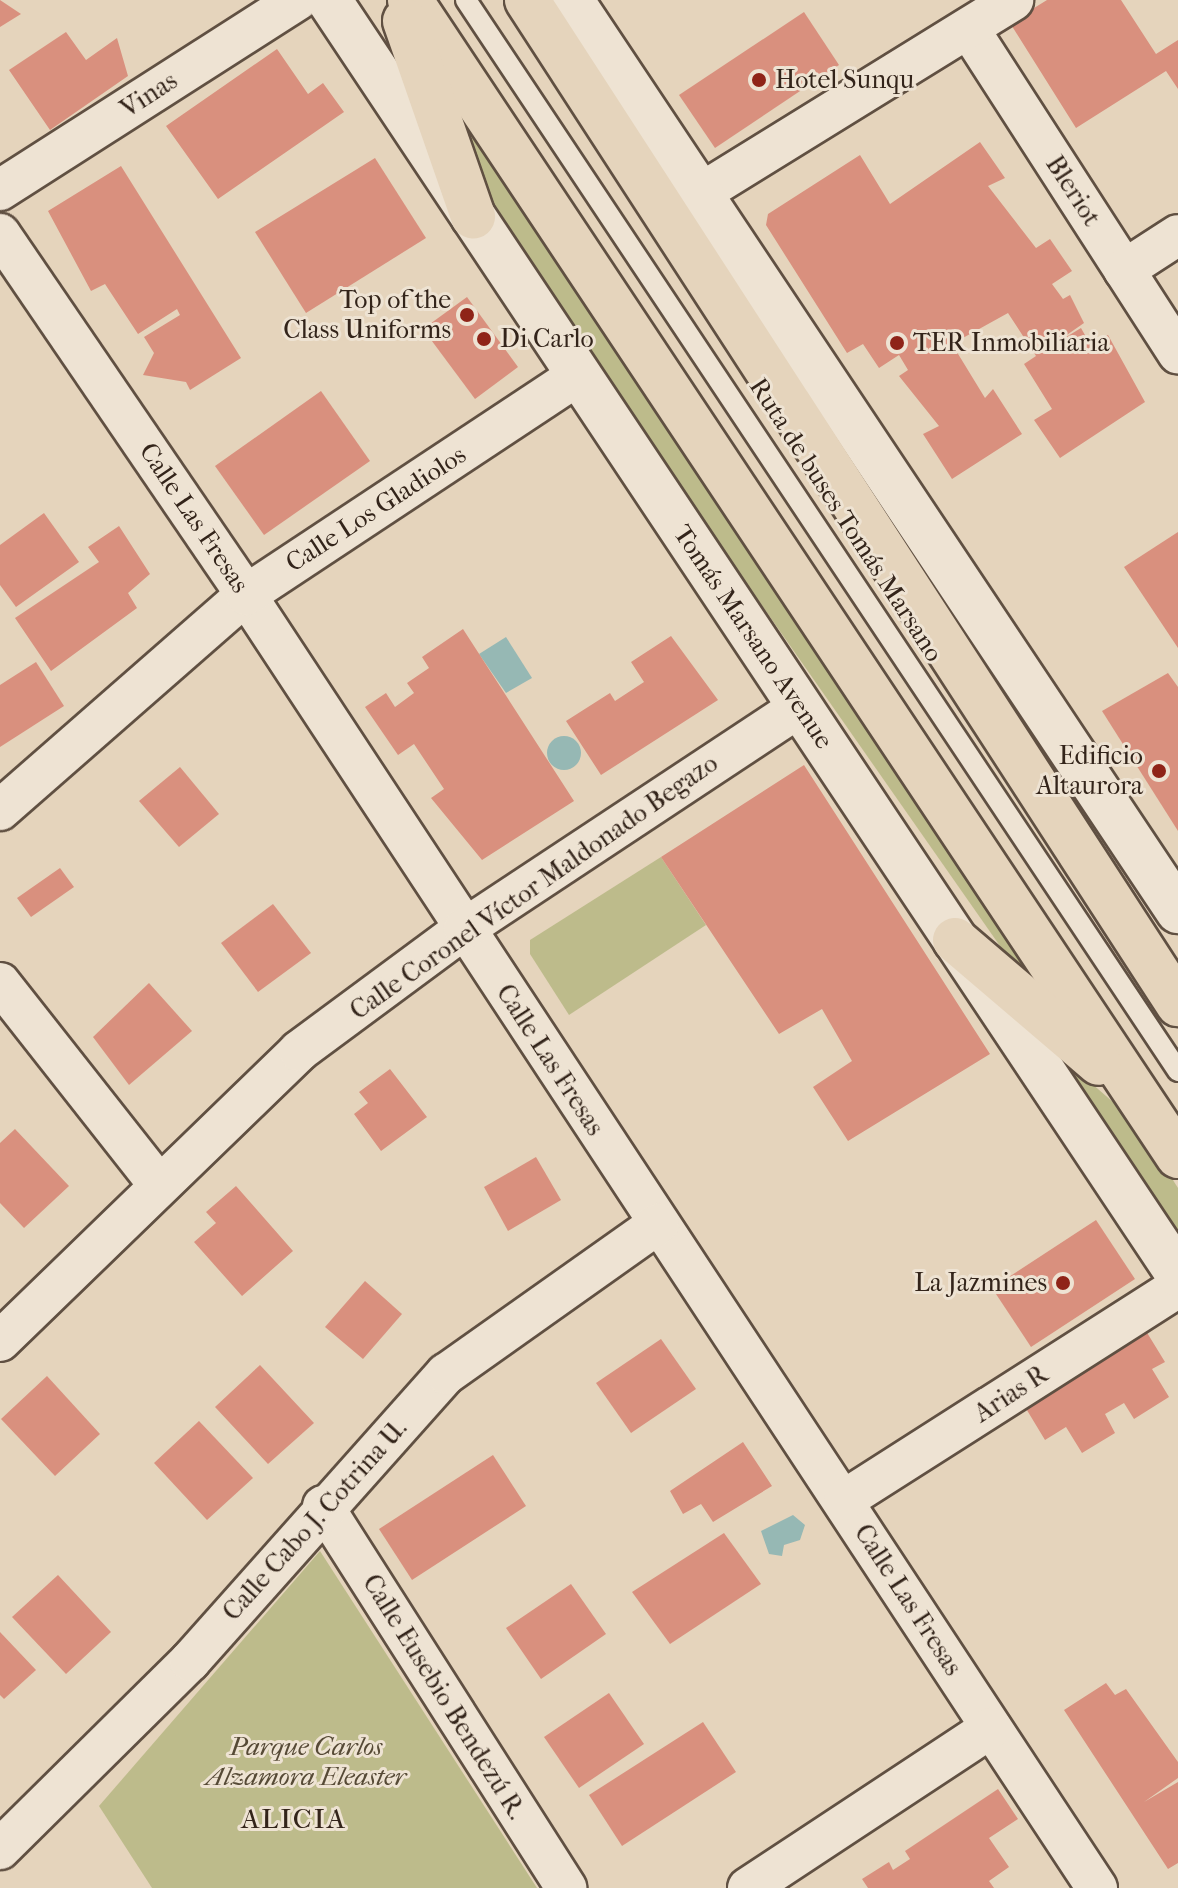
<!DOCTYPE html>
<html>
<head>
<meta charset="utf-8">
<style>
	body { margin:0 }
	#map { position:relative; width:1178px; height:1888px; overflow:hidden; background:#e5d4bc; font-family:"IM FELL French Canon",serif }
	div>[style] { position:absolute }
	.green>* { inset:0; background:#bdbb8b }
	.water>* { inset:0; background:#96b8b4 }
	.round { border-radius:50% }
	.building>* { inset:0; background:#d9907e }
	.roads { filter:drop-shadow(2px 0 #605042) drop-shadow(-2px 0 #605042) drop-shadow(0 2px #605042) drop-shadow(0 -2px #605042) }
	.lane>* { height:20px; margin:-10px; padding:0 10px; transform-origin:10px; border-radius:10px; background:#eee3d3 }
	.street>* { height:40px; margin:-20px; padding:0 20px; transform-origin:20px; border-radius:20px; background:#eee3d3 }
	.secondary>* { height:44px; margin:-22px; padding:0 22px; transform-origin:22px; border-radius:22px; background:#eee3d3 }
	.primary>* { height:44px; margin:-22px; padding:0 22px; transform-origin:22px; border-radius:22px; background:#e5d4bc }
	.dots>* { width:22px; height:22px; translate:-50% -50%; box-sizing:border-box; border:4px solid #eee3d3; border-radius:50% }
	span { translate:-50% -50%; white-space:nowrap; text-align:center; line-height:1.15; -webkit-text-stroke:6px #eee3d3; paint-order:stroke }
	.poi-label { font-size:26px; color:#33241a }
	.left { translate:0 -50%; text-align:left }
	.right { translate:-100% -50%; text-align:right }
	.street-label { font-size:26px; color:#33241a }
	.park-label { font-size:26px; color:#564a36; font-style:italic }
	.neighbourhood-label { font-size:28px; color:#33241a; letter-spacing:2px }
</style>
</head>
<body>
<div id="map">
	<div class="green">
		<i style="clip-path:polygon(440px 76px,1039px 982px,1030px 989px,489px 215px)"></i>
		<i style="clip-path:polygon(661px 857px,706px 925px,569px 1015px,530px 954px,530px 940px)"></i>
		<i style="clip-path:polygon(1045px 1043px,1136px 1122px,1178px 1188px,1178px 1244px)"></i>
		<i style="clip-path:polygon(320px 1551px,537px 1888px,152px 1888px,99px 1806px)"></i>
	</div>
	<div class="water">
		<i style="clip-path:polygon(506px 637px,532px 678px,506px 693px,479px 654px)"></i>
		<i class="round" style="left:547px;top:736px;width:34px;height:34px"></i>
		<i style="clip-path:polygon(793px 1515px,805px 1525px,800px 1540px,784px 1545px,782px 1556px,769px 1554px,761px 1531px)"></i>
	</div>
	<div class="building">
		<i style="clip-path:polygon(0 0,21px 14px,0 27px)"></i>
		<i style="clip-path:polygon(1047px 0,1121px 0,1156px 54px,1178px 40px,1178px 89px,1166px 71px,1076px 128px,1010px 23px)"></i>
		<i style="clip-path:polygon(804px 12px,839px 65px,715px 148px,679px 95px)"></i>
		<i style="clip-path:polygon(66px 32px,86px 60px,117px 38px,128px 76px,50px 130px,9px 70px)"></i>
		<i style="clip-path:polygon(277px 49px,308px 94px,323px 83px,344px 112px,218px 199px,166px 126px)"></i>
		<i style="clip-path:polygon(980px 142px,1005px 178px,988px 186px,1036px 248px,1050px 239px,1072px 271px,1052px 284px,1063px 299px,1070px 295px,1084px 323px,1048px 348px,1081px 328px,1090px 344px,1108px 335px,1145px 402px,1060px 458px,1034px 420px,1052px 409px,1024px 364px,1036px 356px,1008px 313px,952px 344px,985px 398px,993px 389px,1022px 434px,952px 479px,923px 434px,939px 426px,899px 376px,908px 370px,899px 355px,879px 368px,863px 344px,847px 353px,766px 225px,768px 214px,860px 155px,890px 204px)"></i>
		<i style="clip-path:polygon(375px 158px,426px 238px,306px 313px,255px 232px)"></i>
		<i style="clip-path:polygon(121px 166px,241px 358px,190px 390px,186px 382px,143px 375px,154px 353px,144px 337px,180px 315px,177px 309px,138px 334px,105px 284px,91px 291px,48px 211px)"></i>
		<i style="clip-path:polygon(467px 297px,518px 367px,475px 399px,423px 329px)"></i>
		<i style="clip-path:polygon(321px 391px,370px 461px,264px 535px,215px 466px)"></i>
		<i style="clip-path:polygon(44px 513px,79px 562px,16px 607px,0 585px,0 545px)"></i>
		<i style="clip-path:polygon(119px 526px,150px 574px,128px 593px,137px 608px,51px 671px,15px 618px,99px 562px,88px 547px)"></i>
		<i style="clip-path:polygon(1178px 532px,1178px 648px,1124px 567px)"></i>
		<i style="clip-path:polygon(463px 629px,574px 801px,482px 860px,431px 798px,444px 789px,414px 744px,398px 755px,365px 707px,386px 693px,395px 707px,414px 693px,407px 683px,429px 668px,422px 657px)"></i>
		<i style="clip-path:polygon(671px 636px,718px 700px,601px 775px,566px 721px,610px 693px,615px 701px,644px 682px,631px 662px)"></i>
		<i style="clip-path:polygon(36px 662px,64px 706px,0 747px,0 685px)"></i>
		<i style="clip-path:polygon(1168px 673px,1178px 687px,1178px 831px,1102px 711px)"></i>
		<i style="clip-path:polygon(804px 765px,990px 1054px,848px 1141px,813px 1087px,852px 1061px,822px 1009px,779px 1034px,661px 857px)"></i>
		<i style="clip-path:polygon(180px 767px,219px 814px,179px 847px,139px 801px)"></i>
		<i style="clip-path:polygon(60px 868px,74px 887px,31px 917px,17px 898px)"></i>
		<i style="clip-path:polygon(273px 904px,311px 953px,258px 992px,221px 943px)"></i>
		<i style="clip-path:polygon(149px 983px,192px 1031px,129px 1085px,93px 1037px)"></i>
		<i style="clip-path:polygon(390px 1069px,427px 1117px,381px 1151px,354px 1114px,368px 1103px,359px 1092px)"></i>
		<i style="clip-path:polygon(15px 1129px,69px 1186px,24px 1228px,0 1203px,0 1143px)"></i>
		<i style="clip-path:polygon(536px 1157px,561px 1200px,508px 1231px,484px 1187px)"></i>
		<i style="clip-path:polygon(236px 1186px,293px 1251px,242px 1296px,194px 1242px,216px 1223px,206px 1212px)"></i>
		<i style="clip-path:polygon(1096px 1220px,1135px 1279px,1031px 1347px,992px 1288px)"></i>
		<i style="clip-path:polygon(365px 1281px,402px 1314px,363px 1359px,325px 1327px)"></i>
		<i style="clip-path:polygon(1138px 1318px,1165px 1362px,1152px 1369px,1169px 1397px,1134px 1419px,1124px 1403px,1105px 1414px,1115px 1433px,1082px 1453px,1066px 1427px,1045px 1440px,1016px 1392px)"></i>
		<i style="clip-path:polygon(661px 1339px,696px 1389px,631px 1433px,596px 1383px)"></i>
		<i style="clip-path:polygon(260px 1365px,314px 1423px,268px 1464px,215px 1407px)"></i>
		<i style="clip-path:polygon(47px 1376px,100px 1434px,55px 1476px,1px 1419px)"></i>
		<i style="clip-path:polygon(199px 1421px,253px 1478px,207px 1520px,154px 1463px)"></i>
		<i style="clip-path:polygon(743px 1442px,772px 1486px,713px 1522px,701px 1504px,683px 1514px,670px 1491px)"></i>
		<i style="clip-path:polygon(493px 1455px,526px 1506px,412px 1580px,379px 1529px)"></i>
		<i style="clip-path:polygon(724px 1533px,761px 1584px,670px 1644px,632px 1592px)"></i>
		<i style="clip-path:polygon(58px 1575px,111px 1632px,66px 1674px,12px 1617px)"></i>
		<i style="clip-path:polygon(571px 1584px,606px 1634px,541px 1679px,506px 1628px)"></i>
		<i style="clip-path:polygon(0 1632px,36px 1670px,4px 1699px,0 1695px)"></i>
		<i style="clip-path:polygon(1106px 1683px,1115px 1695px,1126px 1689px,1178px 1762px,1178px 1778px,1144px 1802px,1178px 1782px,1178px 1863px,1168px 1869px,1064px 1710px)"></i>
		<i style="clip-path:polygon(609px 1693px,644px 1744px,579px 1788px,544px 1737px)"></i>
		<i style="clip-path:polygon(703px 1722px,736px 1772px,622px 1846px,589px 1795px)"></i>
		<i style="clip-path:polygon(998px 1789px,1018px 1819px,989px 1838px,1009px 1867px,989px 1881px,994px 1888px,868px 1888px,862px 1879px,889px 1862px,893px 1870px,910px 1859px,905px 1851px)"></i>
	</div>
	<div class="roads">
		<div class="lane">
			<i style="left:466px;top:0;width:1286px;rotate:56.38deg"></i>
		</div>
		<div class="street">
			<i style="left:969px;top:29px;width:386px;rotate:57.2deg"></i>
			<i style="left:0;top:190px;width:353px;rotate:-32.6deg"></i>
			<i style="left:701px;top:193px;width:367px;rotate:-31.7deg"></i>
			<i style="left:0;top:234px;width:437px;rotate:55.7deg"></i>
			<i style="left:246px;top:595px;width:1548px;rotate:56.65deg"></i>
			<i style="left:1124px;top:270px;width:64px;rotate:-32.9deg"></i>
			<i style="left:0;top:810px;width:327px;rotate:-41.2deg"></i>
			<i style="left:246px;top:595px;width:399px;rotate:-33.5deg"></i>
			<i style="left:0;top:983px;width:257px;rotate:51.8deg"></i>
			<i style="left:0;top:1341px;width:417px;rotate:-44.1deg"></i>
			<i style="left:299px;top:1051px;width:205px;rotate:-36.5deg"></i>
			<i style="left:464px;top:929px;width:402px;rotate:-33.5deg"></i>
			<i style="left:844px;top:1500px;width:396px;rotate:-32.5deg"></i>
			<i style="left:323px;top:1506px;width:453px;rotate:57.5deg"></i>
			<i style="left:0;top:1849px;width:267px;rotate:-44.7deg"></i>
			<i style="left:190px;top:1661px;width:385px;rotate:-48.3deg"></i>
			<i style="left:446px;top:1374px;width:260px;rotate:-35.3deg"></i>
			<i style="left:748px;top:1888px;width:291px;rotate:-33.4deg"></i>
		</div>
		<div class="secondary">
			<i style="left:329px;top:0;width:1531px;rotate:56.32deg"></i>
			<i style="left:571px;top:0;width:1095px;rotate:56.32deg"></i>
		</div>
		<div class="primary">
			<i style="left:410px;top:0;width:1388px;rotate:56.4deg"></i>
			<i style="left:527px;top:0;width:1197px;rotate:57.04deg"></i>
			<i style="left:405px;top:21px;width:207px;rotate:70.8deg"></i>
			<i style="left:955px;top:940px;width:189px;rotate:40.5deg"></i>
		</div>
	</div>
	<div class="dots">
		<i style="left:759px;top:80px;background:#8f2418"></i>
		<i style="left:467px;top:315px;background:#8f2418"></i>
		<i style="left:484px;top:339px;background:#8f2418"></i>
		<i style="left:897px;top:343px;background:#8f2418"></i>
		<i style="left:1159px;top:771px;background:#8f2418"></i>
		<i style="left:1063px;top:1283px;background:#8f2418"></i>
	</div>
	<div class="poi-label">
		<span class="left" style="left:775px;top:80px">Hotel Sunqu</span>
		<span class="right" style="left:451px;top:315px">Top of the<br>Class Uniforms</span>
		<span class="left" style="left:500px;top:339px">Di Carlo</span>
		<span class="left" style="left:913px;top:343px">TER Inmobiliaria</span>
		<span class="right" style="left:1143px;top:771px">Edificio<br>Altaurora</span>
		<span class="right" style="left:1047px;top:1283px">La Jazmines</span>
	</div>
	<div class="street-label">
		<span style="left:149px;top:95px;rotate:-33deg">Vinas</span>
		<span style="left:1073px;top:191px;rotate:57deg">Bleriot</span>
		<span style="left:376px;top:509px;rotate:-33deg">Calle Los Gladiolos</span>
		<span style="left:194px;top:518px;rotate:56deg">Calle Las Fresas</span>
		<span style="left:846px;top:520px;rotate:57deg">Ruta de buses Tomás Marsano</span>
		<span style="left:753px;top:637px;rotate:56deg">Tomás Marsano Avenue</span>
		<span style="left:534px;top:887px;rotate:-35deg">Calle Coronel Víctor Maldonado Begazo</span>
		<span style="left:550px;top:1060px;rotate:57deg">Calle Las Fresas</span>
		<span style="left:1011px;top:1394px;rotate:-33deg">Arias R</span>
		<span style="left:315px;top:1520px;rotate:-48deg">Calle Cabo J. Cotrina U.</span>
		<span style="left:908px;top:1600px;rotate:57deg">Calle Las Fresas</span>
		<span style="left:444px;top:1697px;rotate:58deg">Calle Eusebio Bendezú R.</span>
	</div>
	<div class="park-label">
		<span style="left:306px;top:1762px">Parque Carlos<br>Alzamora Eleaster</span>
	</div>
	<div class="neighbourhood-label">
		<span style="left:294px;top:1819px">ALICIA</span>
	</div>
</div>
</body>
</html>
